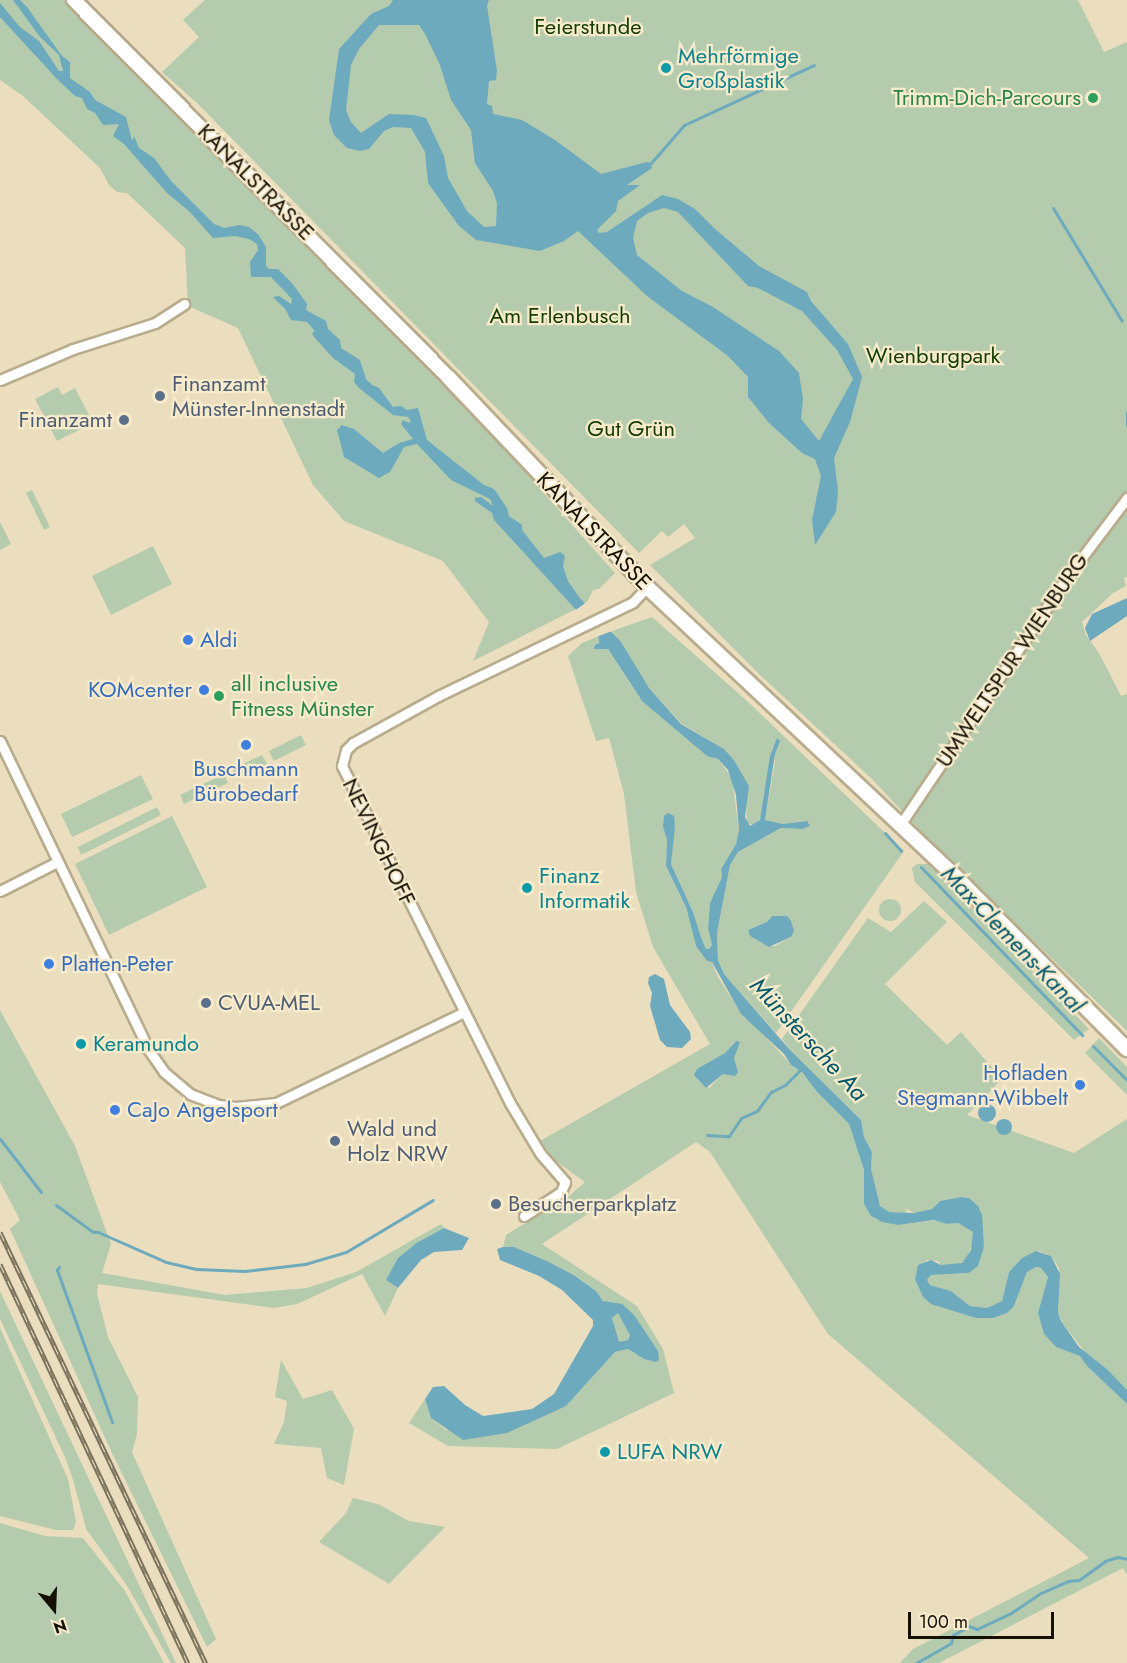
<!DOCTYPE html>
<html>
<head>
<meta charset="utf-8">
<style>
	body { margin:0 }
	#map { position:relative; width:1127px; height:1663px; overflow:hidden; background:#ebdebe; font-family:Jost,sans-serif }
	div>[style] { position:absolute }
	.green>* { inset:0; background:#b4cbad }
	.round { border-radius:50% }
	.water>* { inset:0; background:#6eaabe }
	.pier>* { inset:0; background:#ebdebe }
	.stream>* { height:3px; margin:-1.5px; padding:0 1.5px; transform-origin:1.5px; border-radius:1.5px; background:#6eaabe }
	.roads { filter:drop-shadow(2px 0 #b8ac8d) drop-shadow(-2px 0 #b8ac8d) drop-shadow(0 2px #b8ac8d) drop-shadow(0 -2px #b8ac8d) }
	.street>* { height:9px; margin:-4.5px; padding:0 4.5px; transform-origin:4.5px; border-radius:4.5px; background:#fff }
	.secondary>* { height:14px; margin:-7px; padding:0 7px; transform-origin:7px; border-radius:7px; background:#fff }
	.rail>* { height:5px; margin-top:-2.5px; transform-origin:0; background:repeating-linear-gradient(90deg,#f8ebcb 0 9px,#7c735e 0 18px); box-sizing:border-box; border-block:2px solid #7c735e }
	.dots>* { width:16px; height:16px; translate:-50% -50%; box-sizing:border-box; border:3px solid #f8ebcb; border-radius:50% }
	span { translate:-50% -50%; white-space:nowrap; text-align:center; line-height:1.15; -webkit-text-stroke:4.5px #f8ebcb; paint-order:stroke }
	.park-label { font-size:22px; color:#143e00 }
	.culture-label { font-size:22px; color:#0d838f }
	.left { translate:0 -50%; text-align:left }
	.leisure-label { font-size:22px; color:#27864d }
	.right { translate:-100% -50%; text-align:right }
	.street-label { font-size:22px; color:#141005 }
	.service-label { font-size:22px; color:#4e5e75 }
	.shop-label { font-size:22px; color:#366cbe }
	.water-label { font-size:24px; color:#00586d; font-style:italic }
	.north { position:absolute; left:24px; top:1579px; width:60px; height:60px; -webkit-text-stroke:4px #f8ebcb; paint-order:stroke; rotate:161deg; font-size:16px; font-weight:700; line-height:24px; text-align:center; color:#141005 }
	.north::after { content:''; display:block; margin:auto; width:21px; height:27px; background:#141005; clip-path:polygon(50% 0,100% 100%,50% 72%,0 100%) }
	.scale { position:absolute; left:908px; top:1612px; width:146px; height:27px; box-sizing:border-box; border:3px solid #141005; border-top:0; padding-left:8px; font-size:18px; line-height:21px; white-space:nowrap; color:#141005; -webkit-text-stroke:4px #f8ebcb; paint-order:stroke }
</style>
</head>
<body>
<div id="map">
	<div class="green">
		<i style="clip-path:polygon(0 0,66px 0,423px 358px,510px 451px,541px 490px,615px 573px,599px 589px,593px 590px,586px 604px,473px 661px,489px 622px,443px 561px,344px 521px,313px 485px,238px 328px,188px 306px,185px 248px,127px 193px,117px 192px,109px 185px,100px 168px,23px 96px,0 80px)"></i>
		<i style="clip-path:polygon(205px 0,1078px 0,1104px 52px,1127px 42px,1127px 577px,1124px 578px,1126px 586px,1113px 593px,1082px 622px,1086px 635px,1099px 653px,1121px 696px,1127px 694px,1127px 1031px,927px 838px,872px 779px,759px 674px,650px 565px,695px 538px,684px 524px,668px 537px,662px 531px,639px 553px,197px 103px,162px 72px,199px 37px,183px 20px)"></i>
		<i style="clip-path:polygon(58px 387px,62px 395px,75px 388px,93px 423px,57px 441px,35px 399px)"></i>
		<i style="clip-path:polygon(32px 490px,50px 527px,44px 530px,26px 493px)"></i>
		<i style="clip-path:polygon(0 522px,11px 544px,0 550px)"></i>
		<i style="clip-path:polygon(153px 546px,172px 584px,111px 615px,92px 576px)"></i>
		<i style="clip-path:polygon(evenodd,652px 617px,746px 700px,904px 851px,776px 1033px,724px 974px,718px 960px,717px 933px,730px 865px,738px 852px,781px 828px,802px 829px,804px 821px,783px 824px,765px 820px,775px 762px,773px 746px,761px 817px,756px 825px,747px 824px,746px 799px,749px 786px,734px 760px,724px 749px,681px 723px,649px 688px,612px 631px,652px 617px,772px 916px,783px 916px,791px 937px,775px 946px,768px 946px,750px 936px,748px 930px,767px 922px,772px 916px)"></i>
		<i style="clip-path:polygon(evenodd,599px 636px,598px 645px,608px 649px,639px 697px,706px 755px,718px 759px,732px 778px,739px 831px,736px 844px,721px 869px,722px 877px,710px 903px,708px 928px,712px 945px,709px 949px,706px 949px,701px 937px,693px 912px,671px 864px,674px 816px,663px 827px,667px 840px,666px 866px,686px 907px,696px 946px,707px 961px,712px 962px,718px 977px,744px 1018px,751px 1021px,791px 1065px,802px 1072px,817px 1092px,849px 1124px,864px 1170px,864px 1204px,875px 1219px,898px 1225px,938px 1220px,947px 1224px,958px 1223px,973px 1232px,974px 1241px,965px 1261px,955px 1265px,941px 1265px,938px 1261px,927px 1260px,915px 1276px,923px 1297px,976px 1318px,1002px 1315px,1014px 1306px,1027px 1272px,1036px 1267px,1041px 1268px,1048px 1277px,1038px 1313px,1044px 1334px,1056px 1347px,1081px 1356px,1087px 1366px,1127px 1404px,1127px 1575px,1123px 1568px,939px 1663px,900px 1663px,913px 1649px,1089px 1558px,828px 1334px,710px 1152px,696px 1142px,542px 1244px,637px 1306px,663px 1349px,674px 1393px,557px 1449px,448px 1446px,409px 1423px,425px 1399px,431px 1418px,446px 1430px,566px 1406px,615px 1352px,628px 1349px,644px 1359px,634px 1315px,603px 1301px,596px 1291px,575px 1275px,547px 1261px,514px 1247px,503px 1247px,506px 1235px,569px 1196px,585px 1182px,556px 1161px,540px 1141px,710px 1044px,653px 947px,636px 892px,624px 794px,609px 738px,596px 741px,568px 656px,582px 643px,599px 636px,735px 1041px,734px 1058px,738px 1072px,723px 1074px,709px 1088px,703px 1084px,698px 1080px,698px 1069px,725px 1053px,735px 1041px)"></i>
		<i style="clip-path:polygon(301px 735px,306px 745px,274px 761px,269px 751px)"></i>
		<i style="clip-path:polygon(262px 755px,267px 764px,237px 779px,232px 769px)"></i>
		<i style="clip-path:polygon(224px 774px,228px 783px,184px 804px,180px 795px)"></i>
		<i style="clip-path:polygon(141px 775px,153px 799px,72px 837px,61px 814px)"></i>
		<i style="clip-path:polygon(157px 807px,161px 815px,81px 855px,78px 847px)"></i>
		<i style="clip-path:polygon(172px 816px,207px 887px,109px 935px,75px 864px)"></i>
		<i style="clip-path:polygon(917px 864px,929px 864px,1089px 1029px,1074px 1040px,915px 882px,912px 868px)"></i>
		<i class="round" style="left:879px;top:899px;width:22px;height:22px"></i>
		<i style="clip-path:polygon(924px 901px,947px 922px,885px 984px,947px 1045px,961px 1032px,1002px 1079px,967px 1115px,1074px 1153px,1127px 1119px,1127px 1390px,1107px 1369px,1085px 1352px,1063px 1324px,1058px 1312px,1059px 1268px,1051px 1256px,1039px 1251px,1022px 1258px,1009px 1272px,1002px 1301px,987px 1308px,970px 1306px,951px 1291px,930px 1285px,927px 1280px,931px 1275px,969px 1273px,978px 1266px,984px 1247px,978px 1206px,969px 1198px,961px 1197px,940px 1201px,932px 1209px,914px 1213px,905px 1208px,907px 1213px,889px 1212px,881px 1207px,876px 1197px,871px 1169px,872px 1152px,864px 1137px,861px 1120px,794px 1055px,782px 1039px,868px 918px,891px 932px)"></i>
		<i style="clip-path:polygon(0 1010px,75px 1146px,111px 1244px,102px 1273px,225px 1295px,307px 1288px,356px 1272px,441px 1224px,444px 1228px,418px 1242px,386px 1280px,398px 1288px,385px 1316px,362px 1274px,297px 1304px,274px 1308px,98px 1284px,97px 1294px,108px 1337px,138px 1397px,137px 1434px,132px 1452px,216px 1639px,207px 1647px,112px 1453px,10px 1229px,20px 1220px,0 1182px)"></i>
		<i style="clip-path:polygon(1099px 1038px,1127px 1067px,1127px 1095px,1085px 1053px)"></i>
		<i style="clip-path:polygon(0 1291px,176px 1663px,171px 1663px,126px 1584px,86px 1529px,73px 1479px,65px 1457px,0 1319px)"></i>
		<i style="clip-path:polygon(618px 1312px,622px 1316px,630px 1335px,628px 1340px,618px 1343px,612px 1318px)"></i>
		<i style="clip-path:polygon(0 1328px,68px 1479px,76px 1522px,73px 1530px,56px 1530px,0 1516px)"></i>
		<i style="clip-path:polygon(281px 1360px,303px 1399px,332px 1390px,354px 1429px,344px 1485px,327px 1478px,321px 1448px,274px 1444px,284px 1422px,287px 1401px,275px 1397px)"></i>
		<i style="clip-path:polygon(353px 1498px,378px 1504px,409px 1521px,445px 1527px,389px 1584px,319px 1542px,346px 1513px)"></i>
		<i style="clip-path:polygon(0 1523px,45px 1536px,83px 1538px,125px 1591px,164px 1663px,0 1663px)"></i>
	</div>
	<div class="water">
		<i style="clip-path:polygon(13px 0,20px 0,27px 7px,62px 56px,70px 62px,70px 78px,90px 92px,95px 100px,126px 117px,132px 141px,134px 136px,139px 148px,154px 158px,171px 181px,214px 224px,224px 228px,240px 225px,249px 227px,258px 234px,266px 247px,266px 266px,269px 269px,278px 269px,292px 283px,307px 304px,306px 310px,326px 321px,328px 329px,340px 340px,341px 348px,360px 360px,366px 379px,372px 385px,379px 388px,393px 407px,401px 406px,407px 410px,418px 408px,427px 440px,484px 485px,494px 489px,507px 508px,509px 516px,522px 525px,522px 530px,544px 558px,560px 552px,565px 556px,563px 566px,568px 581px,579px 597px,621px 642px,649px 688px,681px 724px,724px 749px,734px 760px,749px 786px,745px 817px,750px 826px,760px 820px,770px 756px,777px 738px,780px 741px,775px 754px,765px 820px,783px 824px,807px 821px,810px 826px,802px 829px,781px 828px,738px 852px,730px 865px,717px 933px,718px 960px,724px 974px,790px 1050px,861px 1120px,864px 1137px,872px 1152px,871px 1169px,880px 1206px,889px 1212px,914px 1213px,932px 1209px,940px 1201px,961px 1197px,969px 1198px,978px 1206px,982px 1215px,984px 1247px,978px 1266px,969px 1273px,931px 1275px,927px 1280px,930px 1285px,951px 1291px,970px 1306px,987px 1308px,1002px 1301px,1009px 1272px,1022px 1258px,1036px 1251px,1051px 1256px,1060px 1274px,1058px 1312px,1061px 1321px,1079px 1347px,1107px 1369px,1127px 1390px,1127px 1404px,1087px 1366px,1080px 1356px,1056px 1347px,1044px 1334px,1038px 1313px,1048px 1277px,1041px 1268px,1036px 1267px,1027px 1272px,1014px 1306px,1007px 1313px,993px 1318px,976px 1318px,931px 1304px,923px 1297px,915px 1279px,918px 1265px,931px 1260px,941px 1265px,962px 1263px,971px 1250px,973px 1232px,958px 1223px,947px 1224px,934px 1220px,898px 1225px,882px 1222px,871px 1216px,864px 1204px,864px 1170px,849px 1124px,817px 1092px,802px 1072px,791px 1065px,784px 1054px,741px 1014px,712px 962px,707px 961px,696px 946px,686px 907px,666px 866px,667px 840px,663px 827px,664px 816px,668px 813px,674px 816px,675px 828px,671px 864px,693px 912px,701px 937px,706px 949px,709px 949px,712px 945px,708px 928px,710px 903px,722px 877px,721px 869px,736px 844px,739px 830px,736px 795px,728px 770px,718px 759px,707px 756px,642px 701px,608px 649px,594px 649px,595px 645px,599px 643px,598px 634px,494px 520px,492px 513px,475px 501px,475px 498px,481px 497px,493px 506px,490px 499px,451px 480px,417px 444px,404px 447px,390px 472px,379px 478px,344px 457px,337px 430px,342px 425px,354px 429px,383px 453px,399px 443px,413px 439px,401px 424px,403px 420px,409px 423px,411px 421px,408px 417px,393px 415px,359px 388px,354px 382px,355px 374px,333px 358px,314px 337px,312px 333px,315px 331px,307px 322px,291px 320px,285px 309px,273px 297px,279px 296px,291px 304px,292px 299px,271px 277px,251px 277px,250px 262px,258px 250px,257px 244px,249px 239px,235px 236px,213px 238px,189px 211px,167px 193px,124px 144px,113px 136px,119px 124px,103px 125px,95px 113px,87px 109px,82px 98px,75px 96px,57px 79px,0 17px,0 3px,20px 27px,39px 41px,59px 71px,63px 71px,59px 55px,40px 37px)"></i>
		<i style="clip-path:polygon(evenodd,393px 0,489px 0,487px 6px,497px 71px,496px 80px,489px 81px,487px 104px,492px 106px,493px 114px,522px 120px,555px 140px,601px 174px,647px 162px,651px 163px,652px 168px,627px 185px,640px 185px,618px 201px,616px 211px,597px 230px,599px 233px,607px 232px,662px 195px,678px 199px,695px 209px,715px 229px,759px 266px,807px 292px,811px 301px,848px 344px,862px 377px,850px 422px,834px 458px,838px 491px,836px 512px,815px 545px,812px 520px,821px 476px,815px 459px,802px 453px,769px 423px,748px 397px,748px 377px,728px 356px,647px 296px,578px 231px,564px 241px,540px 251px,476px 240px,459px 226px,428px 183px,425px 152px,411px 128px,393px 127px,384px 131px,369px 149px,360px 151px,347px 148px,334px 135px,329px 120px,339px 49px,371px 14px,389px 6px,393px 0,379px 25px,419px 25px,425px 34px,440px 65px,451px 100px,471px 130px,475px 163px,493px 191px,497px 203px,496px 226px,484px 227px,467px 211px,448px 178px,444px 156px,426px 118px,414px 115px,389px 114px,361px 133px,351px 122px,346px 110px,351px 65px,359px 49px,379px 25px,393px 0,664px 208px,678px 212px,748px 286px,758px 288px,802px 311px,837px 350px,853px 379px,819px 441px,801px 419px,803px 399px,799px 373px,779px 351px,713px 307px,682px 291px,637px 255px,633px 238px,637px 221px,648px 213px,664px 208px)"></i>
		<i style="clip-path:polygon(1127px 598px,1127px 616px,1090px 641px,1085px 628px,1092px 614px)"></i>
		<i style="clip-path:polygon(772px 916px,787px 916px,791px 921px,794px 931px,791px 937px,769px 947px,750px 936px,748px 930px,767px 922px)"></i>
		<i style="clip-path:polygon(655px 974px,664px 979px,670px 1005px,690px 1032px,691px 1039px,682px 1048px,667px 1047px,660px 1040px,650px 1006px,652px 993px,648px 983px,649px 977px)"></i>
		<i style="clip-path:polygon(736px 1041px,740px 1042px,734px 1058px,738px 1072px,735px 1076px,723px 1074px,706px 1088px,694px 1075px,697px 1069px,725px 1053px)"></i>
		<i class="round" style="left:978px;top:1104px;width:18px;height:18px"></i>
		<i class="round" style="left:996px;top:1119px;width:16px;height:16px"></i>
		<i style="clip-path:polygon(444px 1228px,469px 1238px,462px 1250px,434px 1252px,421px 1260px,398px 1288px,386px 1280px,398px 1258px,418px 1242px)"></i>
		<i style="clip-path:polygon(evenodd,503px 1247px,514px 1247px,547px 1261px,574px 1275px,596px 1291px,603px 1301px,622px 1304px,634px 1315px,658px 1351px,659px 1360px,656px 1362px,644px 1359px,628px 1349px,615px 1352px,566px 1406px,507px 1433px,463px 1440px,431px 1418px,425px 1399px,433px 1387px,444px 1386px,465px 1405px,483px 1416px,532px 1409px,554px 1394px,593px 1326px,593px 1320px,562px 1290px,539px 1276px,500px 1260px,497px 1249px,503px 1247px,618px 1313px,630px 1335px,628px 1340px,619px 1342px,612px 1318px,618px 1313px)"></i>
	</div>
	<div class="pier">
		<i style="clip-path:polygon(588px 601px,590px 603px,615px 630px,596px 637px,573px 612px)"></i>
	</div>
	<div class="stream">
		<i style="left:651px;top:163px;width:50px;rotate:-49deg"></i>
		<i style="left:684px;top:125px;width:143px;rotate:-24.8deg"></i>
		<i style="left:1053px;top:208px;width:132px;rotate:58.6deg"></i>
		<i style="left:1127px;top:412px;width:13px;rotate:90deg"></i>
		<i style="left:885px;top:833px;width:24px;rotate:48deg"></i>
		<i style="left:921px;top:867px;width:233px;rotate:46.2deg"></i>
		<i style="left:1093px;top:1046px;width:48px;rotate:45deg"></i>
		<i style="left:707px;top:1135px;width:22px;rotate:3deg"></i>
		<i style="left:729px;top:1136px;width:22px;rotate:-56deg"></i>
		<i style="left:741px;top:1118px;width:17px;rotate:-24deg"></i>
		<i style="left:757px;top:1111px;width:24px;rotate:-54deg"></i>
		<i style="left:771px;top:1092px;width:16px;rotate:-27deg"></i>
		<i style="left:785px;top:1085px;width:23px;rotate:-45deg"></i>
		<i style="left:0;top:1139px;width:67px;rotate:52.3deg"></i>
		<i style="left:56px;top:1205px;width:46px;rotate:36.1deg"></i>
		<i style="left:93px;top:1232px;width:5px"></i>
		<i style="left:98px;top:1232px;width:74px;rotate:23.8deg"></i>
		<i style="left:166px;top:1262px;width:32px;rotate:13deg"></i>
		<i style="left:197px;top:1269px;width:48px;rotate:2.4deg"></i>
		<i style="left:245px;top:1271px;width:60px;rotate:-6.7deg"></i>
		<i style="left:305px;top:1264px;width:43px;rotate:-16.3deg"></i>
		<i style="left:346px;top:1252px;width:101px;rotate:-30.9deg"></i>
		<i style="left:59px;top:1267px;width:4px;rotate:124deg"></i>
		<i style="left:57px;top:1270px;width:162px;rotate:70.1deg"></i>
		<i style="left:916px;top:1663px;width:40px;rotate:-29.7deg"></i>
		<i style="left:951px;top:1643px;width:8px;rotate:-76deg"></i>
		<i style="left:953px;top:1635px;width:18px;rotate:-29deg"></i>
		<i style="left:969px;top:1626px;width:9px;rotate:21deg"></i>
		<i style="left:977px;top:1629px;width:38px;rotate:-25deg"></i>
		<i style="left:1011px;top:1613px;width:36px;rotate:-34deg"></i>
		<i style="left:1041px;top:1593px;width:30px;rotate:-24deg"></i>
		<i style="left:1068px;top:1581px;width:11px;rotate:-5deg"></i>
		<i style="left:1079px;top:1580px;width:32px;rotate:-36deg"></i>
		<i style="left:1105px;top:1561px;width:13px;rotate:-18deg"></i>
		<i style="left:1117px;top:1557px;width:10px;rotate:11deg"></i>
	</div>
	<div class="roads">
		<div class="street">
			<i style="left:0;top:380px;width:79px;rotate:-23deg"></i>
			<i style="left:73px;top:349px;width:86px;rotate:-17.6deg"></i>
			<i style="left:155px;top:323px;width:35px;rotate:-33deg"></i>
			<i style="left:0;top:741px;width:342px;rotate:64.3deg"></i>
			<i style="left:148px;top:1049px;width:28px;rotate:55deg"></i>
			<i style="left:164px;top:1072px;width:34px;rotate:40deg"></i>
			<i style="left:190px;top:1094px;width:31px;rotate:21deg"></i>
			<i style="left:219px;top:1105px;width:17px;rotate:7deg"></i>
			<i style="left:236px;top:1107px;width:40px;rotate:-5.7deg"></i>
			<i style="left:276px;top:1103px;width:209px;rotate:-25.8deg"></i>
			<i style="left:900px;top:825px;width:300px;rotate:-56deg"></i>
			<i style="left:1068px;top:576px;width:98px;rotate:-52.9deg"></i>
			<i style="left:0;top:891px;width:64px;rotate:-27deg"></i>
			<i style="left:524px;top:1216px;width:44px;rotate:-33deg"></i>
			<i style="left:561px;top:1192px;width:11px;rotate:-68deg"></i>
			<i style="left:565px;top:1182px;width:38px;rotate:-131deg"></i>
			<i style="left:540px;top:1153px;width:58px;rotate:-121deg"></i>
			<i style="left:510px;top:1103px;width:377px;rotate:-116.5deg"></i>
			<i style="left:342px;top:766px;width:16px;rotate:-76deg"></i>
			<i style="left:346px;top:750px;width:10px;rotate:-45deg"></i>
			<i style="left:353px;top:743px;width:97px;rotate:-28.9deg"></i>
			<i style="left:438px;top:696px;width:216px;rotate:-25.7deg"></i>
			<i style="left:633px;top:602px;width:21px;rotate:-47deg"></i>
		</div>
		<div class="secondary">
			<i style="left:74px;top:0;width:532px;rotate:45.23deg"></i>
			<i style="left:449px;top:378px;width:288px;rotate:46.5deg"></i>
			<i style="left:647px;top:587px;width:422px;rotate:43.2deg"></i>
			<i style="left:955px;top:876px;width:244px;rotate:45.2deg"></i>
		</div>
	</div>
	<div class="rail">
		<i style="left:0;top:1232px;width:478px;rotate:64.5deg"></i>
		<i style="left:0;top:1264px;width:441px;rotate:64.8deg"></i>
	</div>
	<div class="dots">
		<i style="left:666px;top:68px;background:#0f9aa8"></i>
		<i style="left:1093px;top:98px;background:#2e9e5b"></i>
		<i style="left:160px;top:396px;background:#5c6f8a"></i>
		<i style="left:124px;top:420px;background:#5c6f8a"></i>
		<i style="left:188px;top:640px;background:#3f7fe0"></i>
		<i style="left:204px;top:690px;background:#3f7fe0"></i>
		<i style="left:219px;top:696px;background:#2e9e5b"></i>
		<i style="left:246px;top:745px;background:#3f7fe0"></i>
		<i style="left:527px;top:888px;background:#0f9aa8"></i>
		<i style="left:49px;top:964px;background:#3f7fe0"></i>
		<i style="left:206px;top:1003px;background:#5c6f8a"></i>
		<i style="left:81px;top:1044px;background:#0f9aa8"></i>
		<i style="left:1080px;top:1085px;background:#3f7fe0"></i>
		<i style="left:115px;top:1110px;background:#3f7fe0"></i>
		<i style="left:335px;top:1141px;background:#5c6f8a"></i>
		<i style="left:496px;top:1204px;background:#5c6f8a"></i>
		<i style="left:605px;top:1452px;background:#0f9aa8"></i>
	</div>
	<div class="park-label">
		<span style="left:588px;top:27px">Feierstunde</span>
		<span style="left:560px;top:316px">Am Erlenbusch</span>
		<span style="left:933px;top:356px">Wienburgpark</span>
		<span style="left:631px;top:429px">Gut Grün</span>
	</div>
	<div class="culture-label">
		<span class="left" style="left:678px;top:68px">Mehrförmige<br>Großplastik</span>
		<span class="left" style="left:539px;top:888px">Finanz<br>Informatik</span>
		<span class="left" style="left:93px;top:1044px">Keramundo</span>
		<span class="left" style="left:617px;top:1452px">LUFA NRW</span>
	</div>
	<div class="leisure-label">
		<span class="right" style="left:1081px;top:98px">Trimm-Dich-Parcours</span>
		<span class="left" style="left:231px;top:696px">all inclusive<br>Fitness Münster</span>
	</div>
	<div class="street-label">
		<span style="left:256px;top:182px;rotate:45deg">KANALSTRASSE</span>
		<span style="left:594px;top:531px;rotate:46deg">KANALSTRASSE</span>
		<span style="left:1012px;top:660px;rotate:-56deg">UMWELTSPUR WIENBURG</span>
		<span style="left:379px;top:842px;rotate:64deg">NEVINGHOFF</span>
	</div>
	<div class="service-label">
		<span class="left" style="left:172px;top:396px">Finanzamt<br>Münster-Innenstadt</span>
		<span class="right" style="left:112px;top:420px">Finanzamt</span>
		<span class="left" style="left:218px;top:1003px">CVUA-MEL</span>
		<span class="left" style="left:347px;top:1141px">Wald und<br>Holz NRW</span>
		<span class="left" style="left:508px;top:1204px">Besucherparkplatz</span>
	</div>
	<div class="shop-label">
		<span class="left" style="left:200px;top:640px">Aldi</span>
		<span class="right" style="left:192px;top:690px">KOMcenter</span>
		<span style="left:246px;top:781px">Buschmann<br>Bürobedarf</span>
		<span class="left" style="left:61px;top:964px">Platten-Peter</span>
		<span class="right" style="left:1068px;top:1085px">Hofladen<br>Stegmann-Wibbelt</span>
		<span class="left" style="left:127px;top:1110px">CaJo Angelsport</span>
	</div>
	<div class="water-label">
		<span style="left:1013px;top:939px;rotate:46deg">Max-Clemens-Kanal</span>
		<span style="left:809px;top:1039px;rotate:47deg">Münstersche Aa</span>
	</div>
	<div class="north">N</div>
	<div class="scale">100 m</div>
</div>
</body>
</html>
